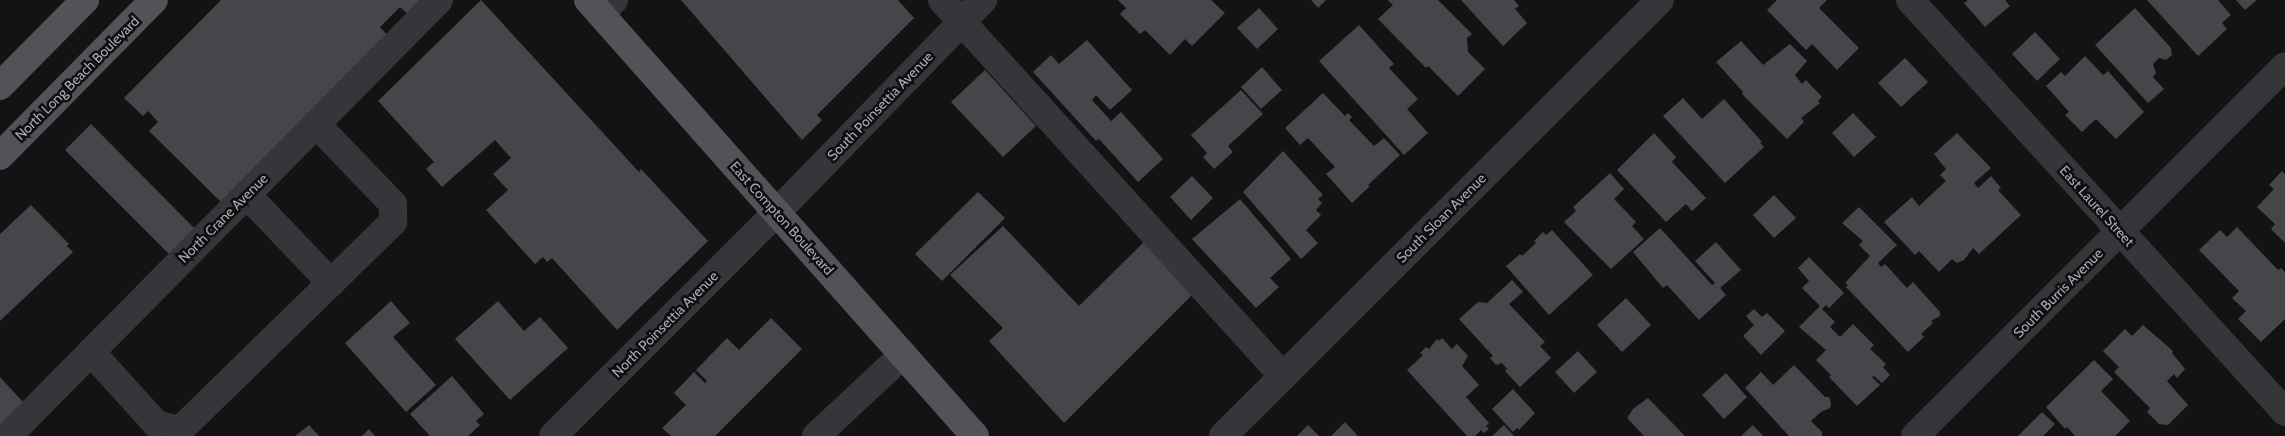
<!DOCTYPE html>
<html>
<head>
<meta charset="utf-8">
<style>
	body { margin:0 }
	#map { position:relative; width:2285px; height:436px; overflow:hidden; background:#131314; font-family:Cabin,sans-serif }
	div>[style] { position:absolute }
	.building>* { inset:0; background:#45464a }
	.minor>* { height:28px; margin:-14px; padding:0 14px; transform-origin:14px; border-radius:14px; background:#343639 }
	.major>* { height:28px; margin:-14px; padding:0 14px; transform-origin:14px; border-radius:14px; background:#515358 }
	span { translate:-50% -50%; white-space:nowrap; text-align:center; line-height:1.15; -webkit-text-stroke:5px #0e0e0f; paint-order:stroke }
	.street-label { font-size:14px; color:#a6acb4 }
</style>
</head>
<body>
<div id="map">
	<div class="building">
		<i style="clip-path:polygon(221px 0,427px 0,411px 17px,400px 7px,380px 27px,389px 37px,223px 204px,149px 131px,158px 122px,148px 111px,143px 116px,124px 98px)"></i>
		<i style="clip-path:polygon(481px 0,639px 172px,641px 169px,708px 241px,617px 330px,552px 258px,547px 262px,543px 257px,535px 264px,486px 210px,508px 190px,493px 174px,511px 158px,495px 140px,442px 187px,426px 169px,434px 162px,378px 101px)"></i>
		<i style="clip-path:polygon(681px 0,898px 0,914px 18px,817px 115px,822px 120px,802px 140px)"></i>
		<i style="clip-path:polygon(1118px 0,1211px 0,1225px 13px,1192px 46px,1185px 39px,1170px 55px,1145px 30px,1140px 34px,1120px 14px,1126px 8px)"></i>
		<i style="clip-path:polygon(1311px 0,1326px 0,1318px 8px)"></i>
		<i style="clip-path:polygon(1388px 0,1438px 0,1472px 34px,1467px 38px,1468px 52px,1485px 69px,1458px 96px,1428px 66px,1426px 68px,1378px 19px,1393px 5px)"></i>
		<i style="clip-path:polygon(1461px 0,1514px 0,1519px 6px,1515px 9px,1527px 23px,1503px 46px)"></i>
		<i style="clip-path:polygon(1777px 0,1827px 0,1819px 8px,1859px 48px,1837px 70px,1812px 44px,1806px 50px,1767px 10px)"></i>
		<i style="clip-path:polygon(1968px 0,2005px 0,2010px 6px,1985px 27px,1964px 3px)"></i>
		<i style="clip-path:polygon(2147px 0,2218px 0,2231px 15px,2222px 23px,2227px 29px,2198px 56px)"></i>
		<i style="clip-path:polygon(2236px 0,2257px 0,2245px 10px)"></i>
		<i style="clip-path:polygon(1259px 8px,1278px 29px,1257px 49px,1237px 28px)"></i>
		<i style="clip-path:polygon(2135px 8px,2171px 48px,2172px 55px,2166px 60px,2159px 58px,2153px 64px,2156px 73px,2153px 77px,2164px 89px,2148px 103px,2095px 45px)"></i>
		<i style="clip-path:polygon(1359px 25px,1394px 64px,1389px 68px,1418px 99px,1407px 109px,1428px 133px,1404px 155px,1319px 61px)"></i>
		<i style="clip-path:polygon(2035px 32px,2060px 59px,2037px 81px,2012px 54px)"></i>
		<i style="clip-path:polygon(1087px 40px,1132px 90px,1110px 110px,1096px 95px,1092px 100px,1111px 121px,1121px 112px,1163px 159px,1138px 182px,1099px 139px,1096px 141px,1033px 72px,1051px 55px,1059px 64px)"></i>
		<i style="clip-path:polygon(1741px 41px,1763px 65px,1790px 44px,1807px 61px,1795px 75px,1802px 84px,1806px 80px,1822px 97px,1818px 101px,1820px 103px,1801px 118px,1804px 122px,1787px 139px,1742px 94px,1743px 92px,1716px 62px)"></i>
		<i style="clip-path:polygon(2085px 56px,2103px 75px,2108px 71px,2144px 112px,2116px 139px,2096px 119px,2082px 132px,2065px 115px,2069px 112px,2046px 86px,2061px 72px,2065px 76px)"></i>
		<i style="clip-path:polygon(1905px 58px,1928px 82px,1901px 107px,1878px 83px)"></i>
		<i style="clip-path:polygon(1262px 67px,1282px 90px,1261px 109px,1241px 87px)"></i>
		<i style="clip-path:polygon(985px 70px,1036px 126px,1003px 157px,951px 102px)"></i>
		<i style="clip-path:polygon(1241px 90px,1263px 114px,1228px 146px,1233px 152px,1214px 169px,1203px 157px,1207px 153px,1191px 135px)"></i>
		<i style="clip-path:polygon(1323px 93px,1345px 116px,1348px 113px,1352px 117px,1349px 120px,1374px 146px,1384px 138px,1400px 155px,1368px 185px,1370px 186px,1352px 203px,1326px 174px,1335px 167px,1308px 138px,1300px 145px,1285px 128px)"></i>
		<i style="clip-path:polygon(1683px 98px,1702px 119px,1724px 99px,1762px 142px,1760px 143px,1764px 147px,1725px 183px,1663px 116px)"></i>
		<i style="clip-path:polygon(1853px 113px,1876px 137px,1854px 157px,1832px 133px)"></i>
		<i style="clip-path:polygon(91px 124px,197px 231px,172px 257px,65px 150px)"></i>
		<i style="clip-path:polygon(1654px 133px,1676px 157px,1672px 162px,1706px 198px,1692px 211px,1686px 204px,1666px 222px,1617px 170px)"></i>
		<i style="clip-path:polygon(1957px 133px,1991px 168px,1974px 183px,1978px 188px,1991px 176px,2001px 188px,1998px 190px,2021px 215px,1979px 254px,1973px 248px,1964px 260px,1957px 263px,1952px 259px,1939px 272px,1919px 251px,1915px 255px,1884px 222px,1912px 197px,1919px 206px,1946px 181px,1940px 175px,1946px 169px,1934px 154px)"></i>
		<i style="clip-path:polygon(1283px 151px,1323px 195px,1318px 199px,1322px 203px,1316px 210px,1321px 215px,1306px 230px,1318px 243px,1301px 259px,1243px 192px)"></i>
		<i style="clip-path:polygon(2282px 171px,2285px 174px,2285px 243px,2271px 229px,2275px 224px,2257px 207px,2274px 189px,2269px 185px)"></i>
		<i style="clip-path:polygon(1610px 173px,1624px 189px,1614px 199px,1636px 222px,1632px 226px,1644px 239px,1611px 269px,1564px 222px,1576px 211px,1573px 207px)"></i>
		<i style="clip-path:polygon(1192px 176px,1213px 198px,1191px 220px,1170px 197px)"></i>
		<i style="clip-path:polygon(978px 192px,1005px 218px,942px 281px,915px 254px)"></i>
		<i style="clip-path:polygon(1774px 195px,1796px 218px,1774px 238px,1753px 215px)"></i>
		<i style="clip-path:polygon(1240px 199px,1291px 259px,1270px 278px,1279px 287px,1256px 308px,1192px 239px)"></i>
		<i style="clip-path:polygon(31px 205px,69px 244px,67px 246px,73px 252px,0 321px,0 234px)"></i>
		<i style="clip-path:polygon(1859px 207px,1897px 245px,1878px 263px,1881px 267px,1885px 264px,1907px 288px,1913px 282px,1940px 312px,1940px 316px,1931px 321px,1933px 323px,1921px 334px,1924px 337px,1908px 352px,1846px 287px,1848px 285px,1845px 283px,1870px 256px,1859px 245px,1863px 241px,1842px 223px)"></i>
		<i style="clip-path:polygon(1003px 226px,1079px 306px,1144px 242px,1192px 295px,1064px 423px,989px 341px,1003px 328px,950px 275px)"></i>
		<i style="clip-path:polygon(2237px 227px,2278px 270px,2281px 268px,2285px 272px,2285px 319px,2261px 342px,2238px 319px,2246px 311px,2232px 298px,2239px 291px,2199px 250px,2220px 230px,2227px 237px)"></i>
		<i style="clip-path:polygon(1660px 228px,1712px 285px,1715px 283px,1695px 261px,1716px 242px,1741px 270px,1720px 288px,1726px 295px,1699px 320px,1667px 285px,1663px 288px,1633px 252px)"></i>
		<i style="clip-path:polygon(1552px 230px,1593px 275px,1549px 315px,1506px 266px,1520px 254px,1522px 256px,1536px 243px,1534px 241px,1543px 232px,1546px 235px)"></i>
		<i style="clip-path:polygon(1809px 257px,1844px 293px,1829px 308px,1826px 305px,1822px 309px,1835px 322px,1830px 327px,1840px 337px,1853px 324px,1874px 345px,1870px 349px,1886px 364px,1883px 367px,1890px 375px,1882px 383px,1874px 376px,1872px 377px,1880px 385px,1857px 406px,1829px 377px,1831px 375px,1816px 360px,1826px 350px,1799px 327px,1820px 306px,1802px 288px,1809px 281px,1798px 268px)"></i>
		<i style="clip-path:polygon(1512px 280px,1523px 292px,1509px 304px,1545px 342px,1540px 346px,1551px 358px,1520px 387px,1505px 371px,1507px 369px,1502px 363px,1496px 365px,1490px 358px,1493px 356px,1459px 319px,1478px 302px,1487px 303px)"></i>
		<i style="clip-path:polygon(1626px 298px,1651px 325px,1622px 352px,1597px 325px)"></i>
		<i style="clip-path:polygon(391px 301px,410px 323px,393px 337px,436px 385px,406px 412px,345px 343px)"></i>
		<i style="clip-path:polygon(498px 301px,524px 331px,540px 317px,568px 348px,510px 400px,455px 339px)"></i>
		<i style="clip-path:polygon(1754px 309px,1762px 317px,1767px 313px,1785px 331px,1761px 355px,1743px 336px,1754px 325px,1746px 316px)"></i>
		<i style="clip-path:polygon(771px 318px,802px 349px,715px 436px,671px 436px,662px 428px,686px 405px,674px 393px,694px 372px,705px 383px,707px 381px,696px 370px,727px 338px,739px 350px)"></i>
		<i style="clip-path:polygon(2143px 325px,2173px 351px,2172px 353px,2185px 369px,2177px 378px,2174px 374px,2167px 381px,2188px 405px,2168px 425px,2159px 424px,2147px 412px,2150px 408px,2114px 372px,2119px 367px,2103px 351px,2125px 329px,2132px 336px)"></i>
		<i style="clip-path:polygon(1442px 338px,1452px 349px,1457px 344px,1468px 356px,1462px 366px,1479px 385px,1466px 397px,1489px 423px,1486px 426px,1489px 429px,1484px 433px,1481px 430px,1475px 436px,1467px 436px,1407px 370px,1423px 355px,1420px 353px,1426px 347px,1429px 349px,1437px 339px,1439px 341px)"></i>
		<i style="clip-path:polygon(1578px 351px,1597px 372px,1574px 393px,1555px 372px)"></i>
		<i style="clip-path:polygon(2094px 360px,2113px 379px,2101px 391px,2130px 421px,2115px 436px,2075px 436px,2067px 427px,2065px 429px,2046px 407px)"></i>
		<i style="clip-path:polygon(1794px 365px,1825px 397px,1829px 397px,1831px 403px,1830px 408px,1821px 412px,1811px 421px,1822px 432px,1822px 436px,1789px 436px,1745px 388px,1761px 372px,1773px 385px)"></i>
		<i style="clip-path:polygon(1726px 373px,1747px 397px,1724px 419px,1702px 395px)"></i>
		<i style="clip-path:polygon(452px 376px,484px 414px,476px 421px,480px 425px,468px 436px,430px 436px,410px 414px)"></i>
		<i style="clip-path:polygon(0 377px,23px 402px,0 430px)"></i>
		<i style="clip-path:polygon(1513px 389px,1535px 413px,1519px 430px,1517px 428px,1513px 432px,1492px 409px)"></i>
		<i style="clip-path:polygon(1648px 398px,1685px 436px,1644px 436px,1627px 418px,1633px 409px)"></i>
		<i style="clip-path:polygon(2042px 412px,2055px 424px,2043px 436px,2018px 436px)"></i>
		<i style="clip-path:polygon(1345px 422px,1358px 436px,1331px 436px)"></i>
		<i style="clip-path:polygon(309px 425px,319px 436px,295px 436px)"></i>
		<i style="clip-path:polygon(1308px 425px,1319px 436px,1297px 436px)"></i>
		<i style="clip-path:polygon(1504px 425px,1514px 436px,1492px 436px)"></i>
		<i style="clip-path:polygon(1753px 425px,1763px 436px,1741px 436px)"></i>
		<i style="clip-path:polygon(369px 429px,375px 436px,362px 436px)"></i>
	</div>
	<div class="minor">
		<i style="left:942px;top:0;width:508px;rotate:47.79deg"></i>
		<i style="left:1910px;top:0;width:557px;rotate:47.69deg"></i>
		<i style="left:601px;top:14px;width:19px;rotate:-47deg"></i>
		<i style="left:247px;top:195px;width:122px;rotate:46.3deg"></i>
		<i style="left:91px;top:352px;width:97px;rotate:47.9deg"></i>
		<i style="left:156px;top:424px;width:25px;rotate:14deg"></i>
		<i style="left:180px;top:430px;width:298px;rotate:-44.3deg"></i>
		<i style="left:393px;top:222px;width:18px;rotate:-90deg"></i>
		<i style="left:393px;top:204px;width:111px;rotate:-133.9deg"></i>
		<i style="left:8px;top:436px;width:613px;rotate:-45.33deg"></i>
		<i style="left:553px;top:436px;width:317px;rotate:-45deg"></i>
		<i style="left:777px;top:212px;width:296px;rotate:-45.8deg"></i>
		<i style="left:816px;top:436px;width:119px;rotate:-43deg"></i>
		<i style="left:1223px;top:436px;width:617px;rotate:-44.93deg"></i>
		<i style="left:1915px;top:436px;width:523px;rotate:-45deg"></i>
	</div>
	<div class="major">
		<i style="left:588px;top:0;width:583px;rotate:48.41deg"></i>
		<i style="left:0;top:86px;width:121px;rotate:-45.3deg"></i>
		<i style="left:0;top:156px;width:219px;rotate:-45.4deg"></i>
	</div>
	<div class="street-label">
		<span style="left:77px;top:78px;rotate:-45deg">North Long Beach Boulevard</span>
		<span style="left:880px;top:106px;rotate:-46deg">South Poinsettia Avenue</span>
		<span style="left:2097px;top:206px;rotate:48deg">East Laurel Street</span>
		<span style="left:223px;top:218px;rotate:-45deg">North Crane Avenue</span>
		<span style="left:782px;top:218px;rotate:48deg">East Compton Boulevard</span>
		<span style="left:1441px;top:218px;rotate:-45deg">South Sloan Avenue</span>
		<span style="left:2058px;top:293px;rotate:-45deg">South Burris Avenue</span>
		<span style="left:665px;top:324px;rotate:-45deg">North Poinsettia Avenue</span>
	</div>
</div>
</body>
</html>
